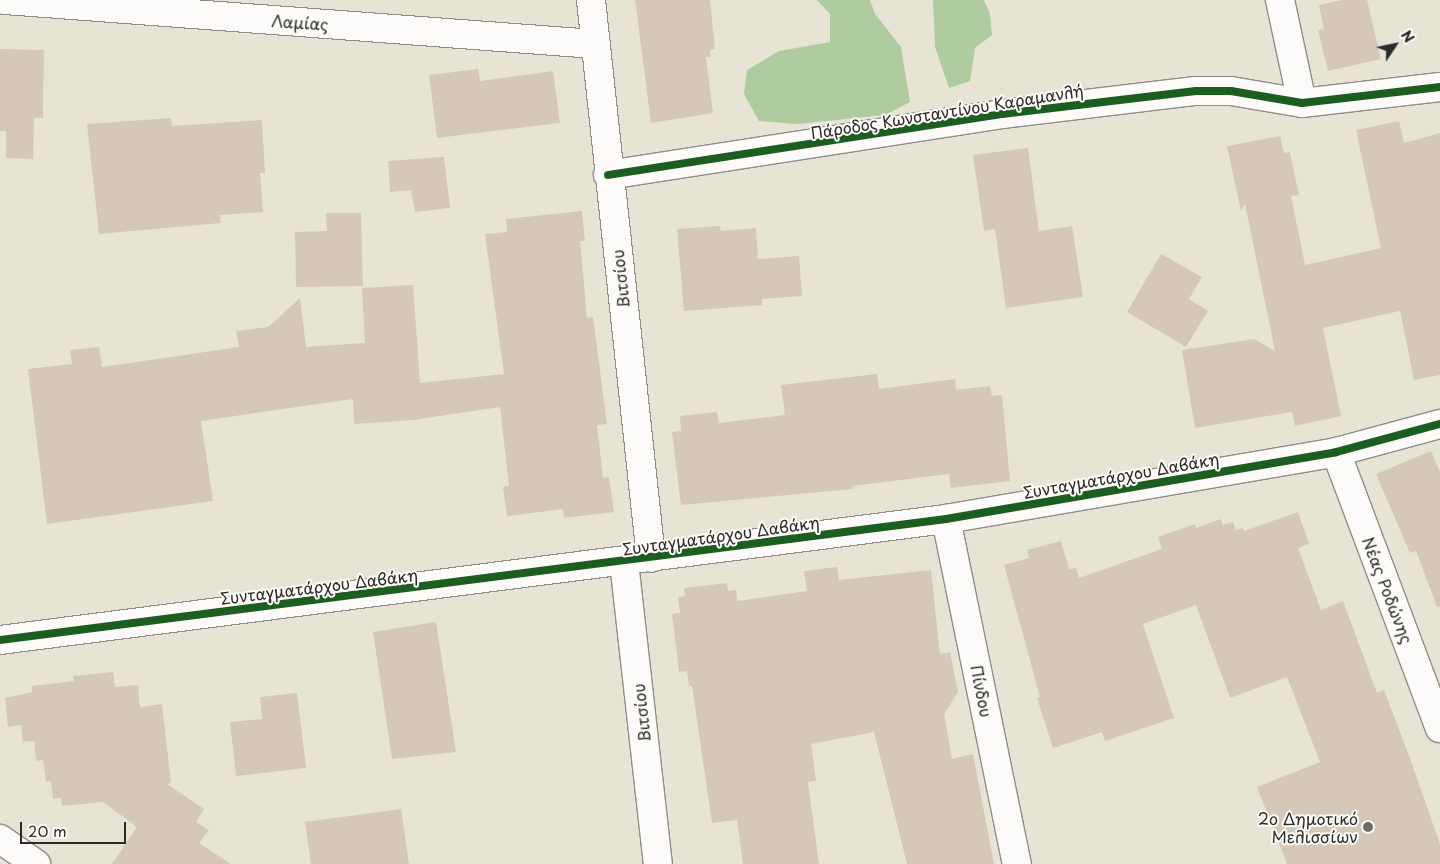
<!DOCTYPE html>
<html>
<head>
<meta charset="utf-8">
<style>
	body { margin:0 }
	#map { position:relative; width:1440px; height:864px; overflow:hidden; background:#e8e4d5; font-family:"Playpen Sans",sans-serif }
	div>[style] { position:absolute }
	.forest>* { inset:0; background:#afcca0 }
	.building>* { inset:0; background:#d6c8b8 }
	.roads { filter:drop-shadow(1px 0 #8f8d86) drop-shadow(-1px 0 #8f8d86) drop-shadow(0 1px #8f8d86) drop-shadow(0 -1px #8f8d86) }
	.minor>* { height:28px; margin:-14px; padding:0 14px; transform-origin:14px; border-radius:14px; background:#fcfbf9 }
	.tertiary>* { height:28px; margin:-14px; padding:0 14px; transform-origin:14px; border-radius:14px; background:#fcfbf9 }
	.cycleway>* { height:8px; margin:-4px; padding:0 4px; transform-origin:4px; border-radius:4px; background:#1b5e20 }
	.dots>* { width:14px; height:14px; translate:-50% -50%; box-sizing:border-box; border:2px solid #fdfcf7; border-radius:50% }
	span { translate:-50% -50%; white-space:nowrap; text-align:center; line-height:1.15; -webkit-text-stroke:4px #fdfcf7; paint-order:stroke }
	.street-label { font-size:16px; color:#2b2b2b }
	.poi-label { font-size:16px; color:#2b2b2b }
	.right { translate:-100% -50%; text-align:right }
	.north { position:absolute; left:1370px; top:20px; width:50px; height:50px; -webkit-text-stroke:4px #fdfcf7; paint-order:stroke; rotate:56deg; font-size:14px; font-weight:700; line-height:20px; text-align:center; color:#2b2b2b }
	.north::after { content:''; display:block; margin:auto; width:18px; height:22px; background:#2b2b2b; clip-path:polygon(50% 0,100% 100%,50% 72%,0 100%) }
	.scale { position:absolute; left:20px; top:822px; width:106px; height:22px; box-sizing:border-box; border:2px solid #2b2b2b; border-top:0; padding-left:6px; font-size:15px; line-height:18px; white-space:nowrap; color:#2b2b2b; -webkit-text-stroke:4px #fdfcf7; paint-order:stroke }
</style>
</head>
<body>
<div id="map">
	<div class="forest">
		<i style="clip-path:polygon(817px 0,870px 0,875px 14px,901px 47px,910px 102px,885px 115px,797px 124px,759px 121px,744px 94px,747px 70px,779px 51px,830px 42px,830px 14px)"></i>
		<i style="clip-path:polygon(933px 0,984px 0,990px 14px,992px 35px,975px 48px,970px 81px,949px 88px,935px 47px)"></i>
	</div>
	<div class="building">
		<i style="clip-path:polygon(635px 0,710px 0,715px 49px,710px 50px,711px 57px,706px 57px,713px 113px,651px 123px)"></i>
		<i style="clip-path:polygon(1342px 0,1367px 0,1381px 59px,1328px 71px,1318px 30px,1324px 29px,1319px 5px)"></i>
		<i style="clip-path:polygon(0 49px,44px 50px,43px 118px,34px 118px,33px 159px,6px 158px,6px 131px,0 131px)"></i>
		<i style="clip-path:polygon(478px 69px,480px 81px,553px 71px,560px 123px,437px 138px,429px 75px)"></i>
		<i style="clip-path:polygon(171px 118px,172px 126px,262px 120px,265px 173px,260px 173px,263px 212px,220px 215px,221px 223px,99px 234px,87px 124px)"></i>
		<i style="clip-path:polygon(1399px 121px,1404px 143px,1440px 133px,1440px 375px,1414px 380px,1400px 311px,1323px 328px,1341px 416px,1295px 426px,1292px 412px,1195px 428px,1182px 350px,1254px 339px,1275px 351px,1245px 204px,1241px 211px,1227px 146px,1280px 136px,1284px 153px,1290px 152px,1299px 195px,1291px 196px,1305px 265px,1381px 248px,1356px 130px)"></i>
		<i style="clip-path:polygon(1028px 148px,1039px 231px,1072px 226px,1083px 297px,1006px 308px,995px 229px,984px 231px,973px 155px)"></i>
		<i style="clip-path:polygon(444px 157px,450px 208px,415px 212px,411px 190px,390px 192px,388px 161px)"></i>
		<i style="clip-path:polygon(582px 211px,585px 241px,580px 241px,587px 318px,593px 317px,607px 424px,597px 425px,603px 478px,609px 477px,614px 512px,564px 518px,563px 509px,507px 516px,503px 487px,509px 486px,500px 407px,413px 420px,354px 424px,353px 399px,201px 421px,213px 501px,47px 524px,28px 369px,72px 364px,70px 350px,99px 347px,102px 367px,239px 347px,236px 331px,268px 327px,300px 298px,306px 347px,365px 343px,362px 288px,413px 285px,420px 383px,504px 374px,485px 234px,507px 232px,506px 219px)"></i>
		<i style="clip-path:polygon(326px 213px,361px 213px,363px 286px,296px 287px,295px 232px,327px 231px)"></i>
		<i style="clip-path:polygon(720px 226px,721px 231px,756px 228px,758px 259px,799px 256px,802px 296px,762px 299px,762px 305px,684px 311px,677px 229px)"></i>
		<i style="clip-path:polygon(1161px 254px,1202px 277px,1189px 299px,1208px 311px,1186px 347px,1127px 312px)"></i>
		<i style="clip-path:polygon(877px 374px,879px 389px,955px 379px,956px 390px,990px 386px,992px 396px,1002px 395px,1010px 481px,951px 488px,949px 474px,852px 486px,853px 489px,681px 505px,672px 432px,681px 431px,680px 416px,717px 412px,719px 423px,785px 415px,781px 385px)"></i>
		<i style="clip-path:polygon(1431px 451px,1440px 472px,1440px 607px,1437px 607px,1416px 551px,1410px 553px,1376px 474px)"></i>
		<i style="clip-path:polygon(1298px 512px,1309px 544px,1298px 548px,1321px 610px,1343px 601px,1377px 693px,1384px 690px,1411px 761px,1440px 844px,1440px 864px,1287px 864px,1257px 787px,1320px 762px,1287px 677px,1230px 698px,1196px 605px,1143px 624px,1174px 718px,1105px 741px,1102px 732px,1053px 748px,1037px 698px,1040px 697px,1004px 565px,1029px 558px,1027px 550px,1061px 541px,1069px 569px,1076px 568px,1079px 578px,1162px 549px,1158px 537px,1195px 524px,1196px 528px,1221px 519px,1223px 525px,1233px 522px,1236px 530px,1243px 528px,1244px 531px)"></i>
		<i style="clip-path:polygon(837px 567px,839px 580px,931px 570px,940px 654px,950px 652px,958px 692px,944px 714px,952px 759px,973px 754px,994px 864px,907px 864px,874px 732px,811px 744px,816px 781px,808px 782px,819px 864px,743px 864px,737px 820px,712px 823px,692px 686px,689px 686px,687px 671px,679px 672px,672px 614px,680px 613px,678px 597px,685px 596px,684px 588px,727px 583px,728px 591px,736px 590px,737px 601px,807px 591px,804px 571px)"></i>
		<i style="clip-path:polygon(436px 622px,456px 752px,392px 759px,373px 632px)"></i>
		<i style="clip-path:polygon(113px 672px,115px 687px,138px 685px,140px 707px,162px 704px,171px 783px,167px 784px,204px 809px,196px 822px,209px 830px,199px 843px,231px 864px,112px 864px,137px 827px,103px 802px,62px 806px,61px 798px,53px 799px,51px 781px,46px 782px,43px 760px,36px 761px,34px 741px,23px 742px,21px 725px,8px 727px,5px 698px,32px 692px,32px 686px,74px 681px,73px 676px)"></i>
		<i style="clip-path:polygon(297px 693px,306px 768px,236px 776px,230px 722px,262px 719px,260px 697px)"></i>
		<i style="clip-path:polygon(401px 809px,409px 864px,311px 864px,305px 822px)"></i>
	</div>
	<div class="roads">
		<div class="minor">
			<i style="left:5px;top:0;width:592px;rotate:4.27deg"></i>
			<i style="left:591px;top:0;width:561px;rotate:83.86deg"></i>
			<i style="left:1280px;top:0;width:105px;rotate:77.9deg"></i>
			<i style="left:608px;top:175px;width:399px;rotate:-8.8deg"></i>
			<i style="left:1002px;top:114px;width:195px;rotate:-6.8deg"></i>
			<i style="left:1196px;top:91px;width:35px"></i>
			<i style="left:1231px;top:91px;width:72px;rotate:9.6deg"></i>
			<i style="left:1302px;top:103px;width:139px;rotate:-6.6deg"></i>
			<i style="left:1336px;top:452px;width:295px;rotate:69.4deg"></i>
			<i style="left:946px;top:519px;width:352px;rotate:78.4deg"></i>
			<i style="left:624px;top:562px;width:304px;rotate:83.6deg"></i>
			<i style="left:0;top:640px;width:954px;rotate:-7.29deg"></i>
			<i style="left:946px;top:519px;width:396px;rotate:-9.7deg"></i>
			<i style="left:1336px;top:452px;width:108px;rotate:-15.1deg"></i>
		</div>
		<div class="tertiary">
			<i style="left:0;top:839px;width:44px;rotate:34.8deg"></i>
		</div>
	</div>
	<div class="cycleway">
		<i style="left:608px;top:175px;width:399px;rotate:-8.8deg"></i>
		<i style="left:1002px;top:114px;width:195px;rotate:-6.8deg"></i>
		<i style="left:1196px;top:91px;width:35px"></i>
		<i style="left:1231px;top:91px;width:72px;rotate:9.6deg"></i>
		<i style="left:1302px;top:103px;width:139px;rotate:-6.6deg"></i>
		<i style="left:0;top:640px;width:954px;rotate:-7.29deg"></i>
		<i style="left:946px;top:519px;width:396px;rotate:-9.7deg"></i>
		<i style="left:1336px;top:452px;width:108px;rotate:-15.1deg"></i>
	</div>
	<div class="dots">
		<i style="left:1368px;top:827px;background:#6d6c66"></i>
	</div>
	<div class="street-label">
		<span style="left:300px;top:22px;rotate:4deg">Λαμίας</span>
		<span style="left:947px;top:111px;rotate:-9deg">Πάροδος Κωνσταντίνου Καραμανλή</span>
		<span style="left:620px;top:279px;rotate:-96deg">Βιτσίου</span>
		<span style="left:1121px;top:475px;rotate:-10deg">Συνταγματάρχου Δαβάκη</span>
		<span style="left:721px;top:535px;rotate:-8deg">Συνταγματάρχου Δαβάκη</span>
		<span style="left:319px;top:586px;rotate:-7deg">Συνταγματάρχου Δαβάκη</span>
		<span style="left:1388px;top:590px;rotate:69deg">Νέας Ροδώνης</span>
		<span style="left:982px;top:691px;rotate:79deg">Πίνδου</span>
		<span style="left:641px;top:713px;rotate:-96deg">Βιτσίου</span>
	</div>
	<div class="poi-label">
		<span class="right" style="left:1358px;top:827px">2ο Δημοτικό<br>Μελισσίων</span>
	</div>
	<div class="north">N</div>
	<div class="scale">20 m</div>
</div>
</body>
</html>
